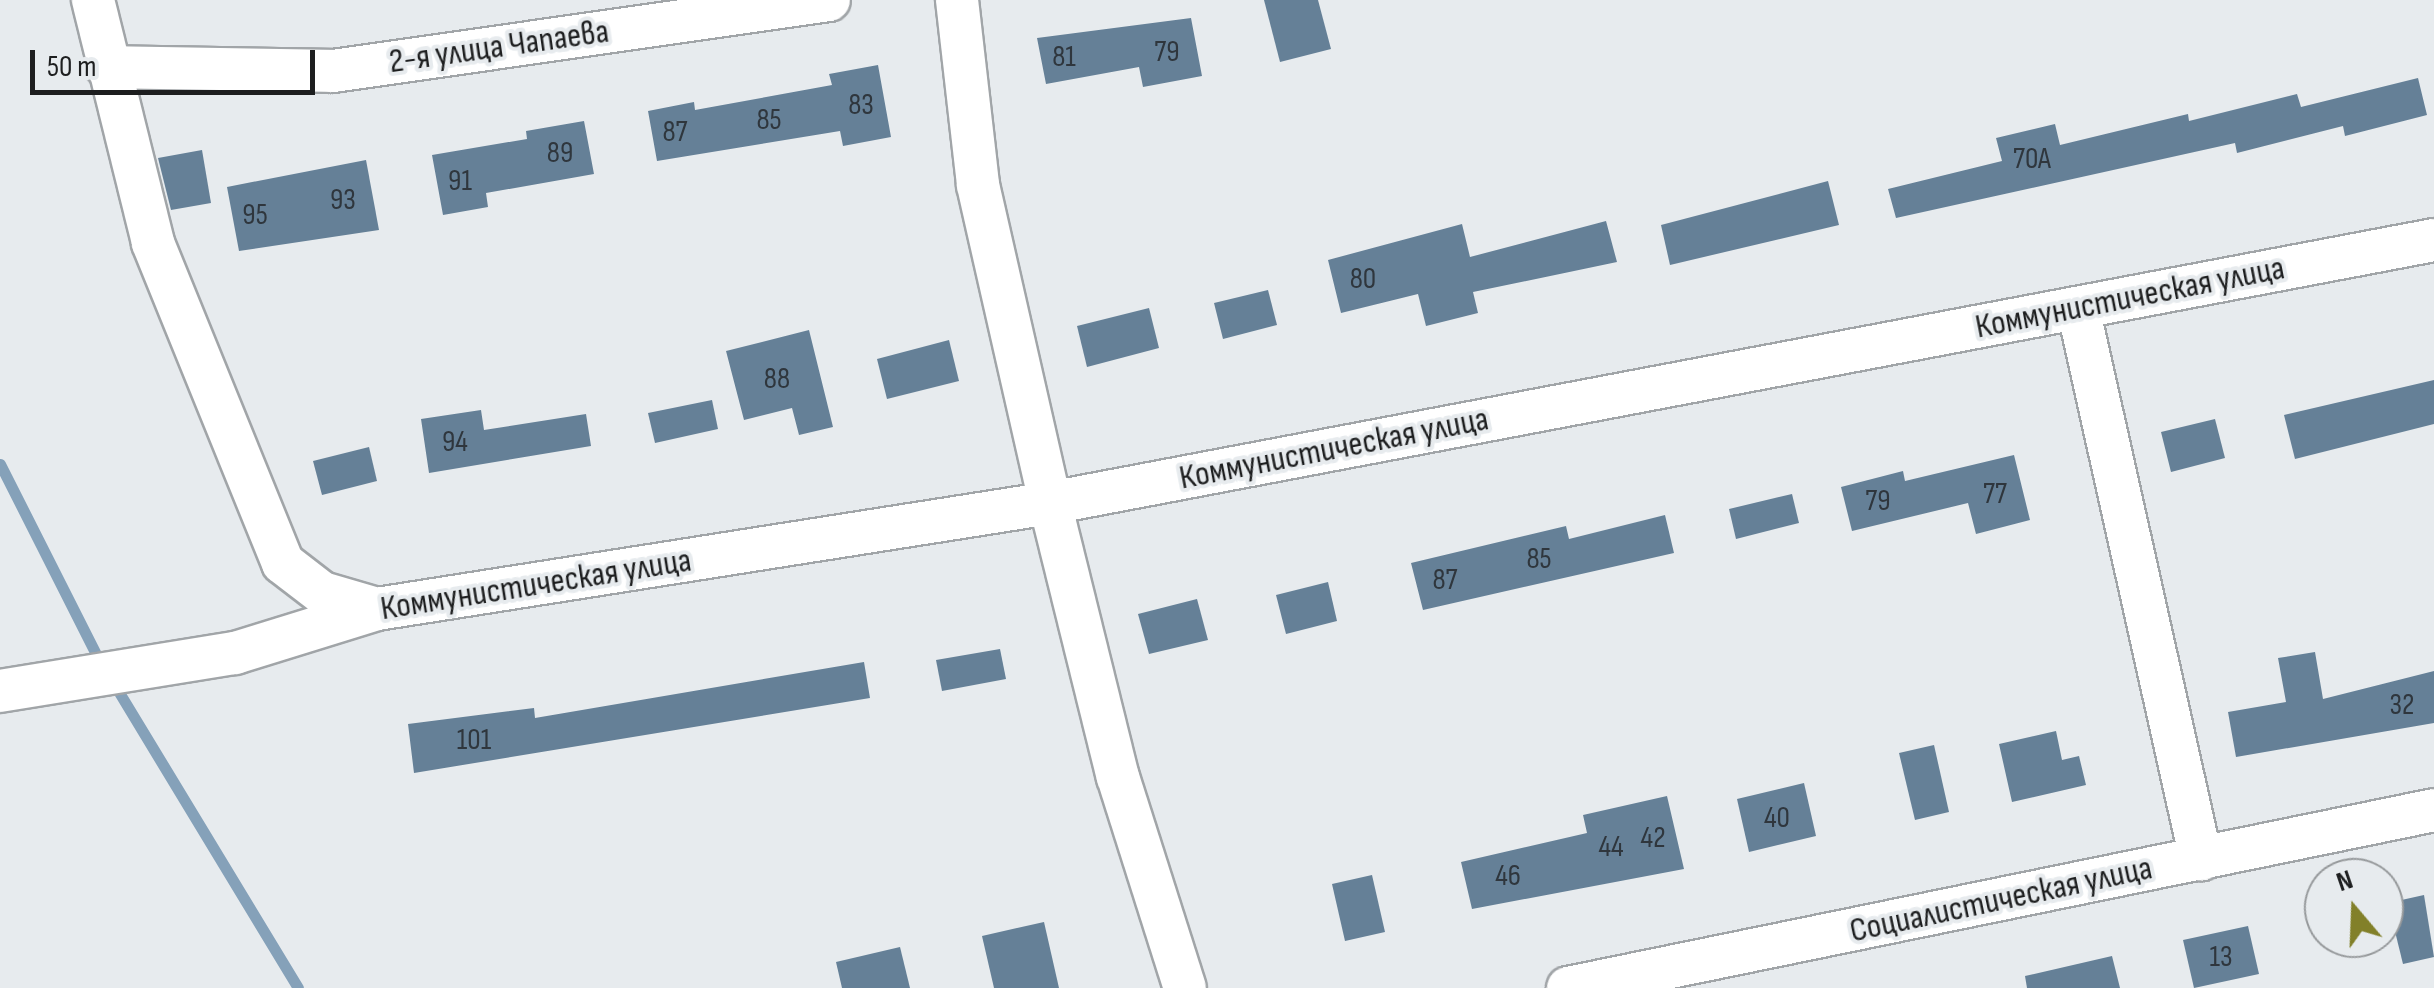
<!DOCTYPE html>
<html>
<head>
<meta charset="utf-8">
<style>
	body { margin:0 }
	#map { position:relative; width:2434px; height:988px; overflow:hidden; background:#e7ebee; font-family:"Sofia Sans Condensed",sans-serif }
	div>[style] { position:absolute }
	.stream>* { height:11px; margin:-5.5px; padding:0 5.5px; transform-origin:5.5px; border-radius:5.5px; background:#85a1b9 }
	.building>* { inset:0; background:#658097 }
	.roads { filter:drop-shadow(2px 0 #a1a5a8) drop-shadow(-2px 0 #a1a5a8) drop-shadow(0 2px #a1a5a8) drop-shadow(0 -2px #a1a5a8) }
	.minor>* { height:42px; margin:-21px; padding:0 21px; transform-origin:21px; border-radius:21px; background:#fff }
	span { translate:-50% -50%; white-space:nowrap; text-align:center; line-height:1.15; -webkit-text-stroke:8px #e7ebee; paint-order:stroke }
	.number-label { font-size:30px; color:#2f363d }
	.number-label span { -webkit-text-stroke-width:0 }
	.street-label { font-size:35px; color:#1d1e1f }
	.north { position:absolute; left:2304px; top:858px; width:100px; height:100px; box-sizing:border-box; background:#e7ebee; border:2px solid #96999b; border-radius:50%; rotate:341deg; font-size:28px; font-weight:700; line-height:40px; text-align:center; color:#1d1e1f }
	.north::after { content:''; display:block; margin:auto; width:35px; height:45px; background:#828029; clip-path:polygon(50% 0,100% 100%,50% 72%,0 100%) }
	.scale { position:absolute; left:30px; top:50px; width:285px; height:45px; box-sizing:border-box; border:5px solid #1d1e1f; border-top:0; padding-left:12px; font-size:30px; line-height:35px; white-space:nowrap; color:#1d1e1f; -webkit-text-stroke:8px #e7ebee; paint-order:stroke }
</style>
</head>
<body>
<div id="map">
	<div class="stream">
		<i style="left:0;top:464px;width:224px;rotate:63.2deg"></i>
		<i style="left:114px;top:684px;width:355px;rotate:58.8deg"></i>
	</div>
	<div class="building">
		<i style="clip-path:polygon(1264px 0,1318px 0,1331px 49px,1280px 62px)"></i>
		<i style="clip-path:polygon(1191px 18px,1202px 76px,1143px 87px,1139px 67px,1046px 84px,1037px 38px)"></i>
		<i style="clip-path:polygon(878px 65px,891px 137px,843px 146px,840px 131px,657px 161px,648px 111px,694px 102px,695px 110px,832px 85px,829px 74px)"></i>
		<i style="clip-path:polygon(2418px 78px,2427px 115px,2345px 136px,2343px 126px,2237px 153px,2235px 143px,1896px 218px,1888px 189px,2002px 161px,1996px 138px,2055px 124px,2060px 145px,2188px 114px,2189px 121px,2297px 94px,2301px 107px)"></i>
		<i style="clip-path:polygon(584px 121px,594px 174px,486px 193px,488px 207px,443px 215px,432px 155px,527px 139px,526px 131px)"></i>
		<i style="clip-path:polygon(202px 150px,211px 203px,171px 210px,158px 158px)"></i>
		<i style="clip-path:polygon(366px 160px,379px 230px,239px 251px,227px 187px)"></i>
		<i style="clip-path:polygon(1828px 181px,1839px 225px,1670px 265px,1661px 225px)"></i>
		<i style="clip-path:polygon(1606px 221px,1617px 262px,1473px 292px,1478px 313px,1426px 326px,1418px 294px,1341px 313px,1328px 260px,1462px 224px,1470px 257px)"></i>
		<i style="clip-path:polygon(1268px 290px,1277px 325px,1223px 339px,1214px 303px)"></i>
		<i style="clip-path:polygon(1149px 308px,1159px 348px,1087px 367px,1077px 326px)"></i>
		<i style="clip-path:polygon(809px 330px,833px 427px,799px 435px,792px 408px,744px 420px,726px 351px)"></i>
		<i style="clip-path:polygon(949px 340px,959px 381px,887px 399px,877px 359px)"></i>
		<i style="clip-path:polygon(2434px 380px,2434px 424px,2295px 459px,2284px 415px)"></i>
		<i style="clip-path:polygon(712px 400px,718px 429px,655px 443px,648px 413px)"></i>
		<i style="clip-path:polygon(481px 410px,484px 430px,586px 414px,591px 446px,429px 473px,421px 419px)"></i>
		<i style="clip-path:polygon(2215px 419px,2225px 458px,2171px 472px,2161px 432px)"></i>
		<i style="clip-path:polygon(369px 447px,377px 481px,322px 495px,313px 461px)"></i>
		<i style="clip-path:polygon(2014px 455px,2030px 520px,1976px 534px,1968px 503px,1852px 531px,1841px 487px,1903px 471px,1905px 481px)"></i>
		<i style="clip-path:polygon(1792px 494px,1799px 523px,1736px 539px,1729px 509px)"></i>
		<i style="clip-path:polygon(1665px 515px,1674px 553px,1423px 610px,1411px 563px,1566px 526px,1569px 539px)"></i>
		<i style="clip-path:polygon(1328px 582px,1337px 621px,1286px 634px,1276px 595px)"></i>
		<i style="clip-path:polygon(1197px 599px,1208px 640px,1149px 654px,1138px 614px)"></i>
		<i style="clip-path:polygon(1000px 649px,1006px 679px,942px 691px,936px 660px)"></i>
		<i style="clip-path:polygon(2315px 652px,2323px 699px,2434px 671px,2434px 723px,2236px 757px,2228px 712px,2286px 702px,2278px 658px)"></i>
		<i style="clip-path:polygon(864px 662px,870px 698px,414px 773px,408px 724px,534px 708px,535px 718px)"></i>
		<i style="clip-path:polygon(2056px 731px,2062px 760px,2079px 756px,2086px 785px,2012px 802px,1999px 744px)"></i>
		<i style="clip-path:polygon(1934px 745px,1949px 812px,1915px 820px,1899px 753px)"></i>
		<i style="clip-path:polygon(1804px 783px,1816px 836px,1749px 852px,1737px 799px)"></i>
		<i style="clip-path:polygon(1667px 796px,1684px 869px,1472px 909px,1461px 862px,1587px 833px,1583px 815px)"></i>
		<i style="clip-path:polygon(1372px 875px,1385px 932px,1345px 941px,1332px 884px)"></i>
		<i style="clip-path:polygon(2424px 895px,2434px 957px,2403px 964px,2388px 903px)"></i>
		<i style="clip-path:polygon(1044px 922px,1059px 988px,994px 988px,982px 936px)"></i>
		<i style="clip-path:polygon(2248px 926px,2259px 974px,2194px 988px,2183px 940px)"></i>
		<i style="clip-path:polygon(900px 947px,910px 988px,842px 988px,836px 962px)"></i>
		<i style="clip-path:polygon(2112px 956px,2120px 988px,2027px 988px,2025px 976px)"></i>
	</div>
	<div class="roads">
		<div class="minor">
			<i style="left:93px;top:0;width:250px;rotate:76.1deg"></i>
			<i style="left:153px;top:243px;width:345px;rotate:67.9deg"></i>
			<i style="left:283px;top:563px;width:49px;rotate:37.6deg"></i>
			<i style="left:322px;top:593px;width:57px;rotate:16.2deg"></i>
			<i style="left:957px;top:0;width:186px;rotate:83.5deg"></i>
			<i style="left:978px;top:185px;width:326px;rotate:77.2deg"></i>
			<i style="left:1050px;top:503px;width:282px;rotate:76.1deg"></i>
			<i style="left:1118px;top:777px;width:221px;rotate:72.4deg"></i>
			<i style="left:107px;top:67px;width:226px;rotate:1deg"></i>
			<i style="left:333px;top:71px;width:501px;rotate:-8.15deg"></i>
			<i style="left:2078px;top:308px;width:565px;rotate:77.42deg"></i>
			<i style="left:0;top:691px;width:238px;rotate:-9.2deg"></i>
			<i style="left:235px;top:653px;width:149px;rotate:-17.2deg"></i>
			<i style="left:377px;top:609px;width:681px;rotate:-8.95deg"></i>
			<i style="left:1050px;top:503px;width:1409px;rotate:-10.76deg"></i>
			<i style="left:1568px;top:988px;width:884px;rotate:-11.61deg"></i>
		</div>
	</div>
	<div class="number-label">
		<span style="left:1167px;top:52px">79</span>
		<span style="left:1064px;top:57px">81</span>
		<span style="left:861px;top:105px">83</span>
		<span style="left:769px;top:120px">85</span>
		<span style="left:675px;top:132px">87</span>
		<span style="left:560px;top:153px">89</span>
		<span style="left:2032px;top:159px">70А</span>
		<span style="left:460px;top:181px">91</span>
		<span style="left:343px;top:200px">93</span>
		<span style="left:255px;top:215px">95</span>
		<span style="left:1363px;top:279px">80</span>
		<span style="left:777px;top:379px">88</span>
		<span style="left:455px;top:442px">94</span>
		<span style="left:1995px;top:494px">77</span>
		<span style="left:1878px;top:501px">79</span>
		<span style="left:1539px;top:559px">85</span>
		<span style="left:1445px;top:580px">87</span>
		<span style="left:2402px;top:705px">32</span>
		<span style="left:474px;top:740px">101</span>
		<span style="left:1777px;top:818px">40</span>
		<span style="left:1653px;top:838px">42</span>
		<span style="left:1611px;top:847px">44</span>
		<span style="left:1508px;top:876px">46</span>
		<span style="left:2221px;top:957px">13</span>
	</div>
	<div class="street-label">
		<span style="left:499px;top:47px;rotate:-8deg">2-я улица Чапаева</span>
		<span style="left:2130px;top:298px;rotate:-11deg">Коммунистическая улица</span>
		<span style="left:1334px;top:449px;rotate:-11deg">Коммунистическая улица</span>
		<span style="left:536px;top:585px;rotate:-9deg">Коммунистическая улица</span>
		<span style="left:2001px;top:900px;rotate:-12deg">Социалистическая улица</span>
	</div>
	<div class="north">N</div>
	<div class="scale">50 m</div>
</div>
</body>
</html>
